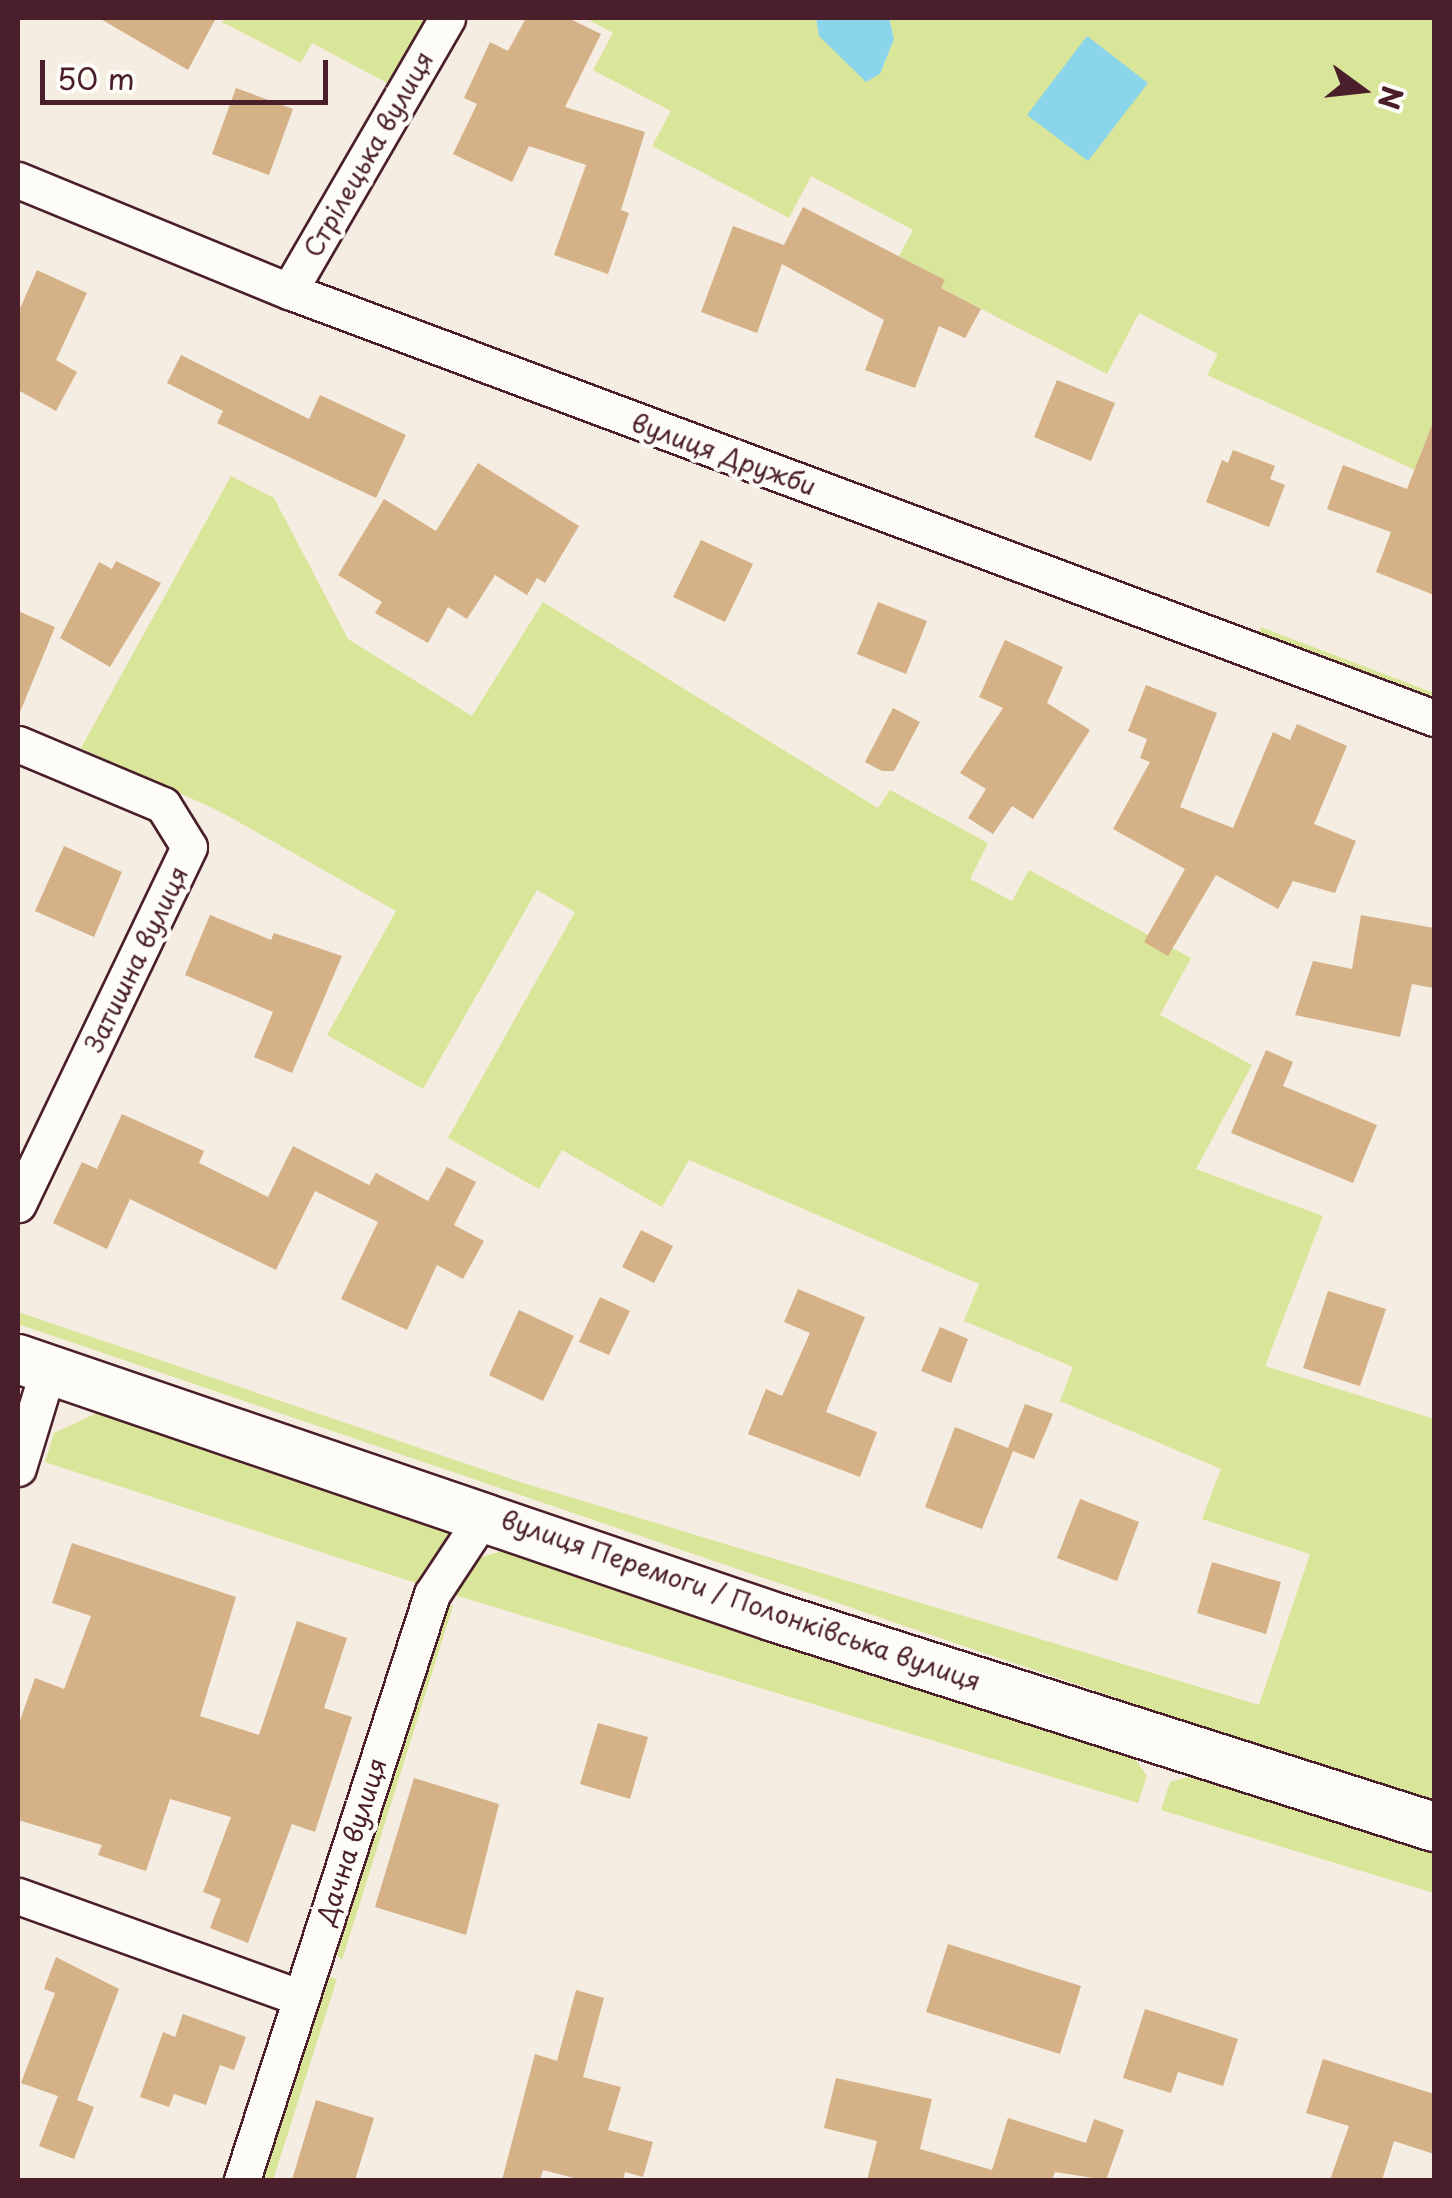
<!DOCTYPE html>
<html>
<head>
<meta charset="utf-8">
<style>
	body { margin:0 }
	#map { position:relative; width:1452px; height:2198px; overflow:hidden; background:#f5ede1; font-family:"Playpen Sans",sans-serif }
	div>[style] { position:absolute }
	.green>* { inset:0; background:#d9e598 }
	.water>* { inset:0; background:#8bd5eb }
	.building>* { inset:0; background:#d5b187 }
	.roads { filter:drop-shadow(2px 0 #4a1f2b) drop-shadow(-2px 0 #4a1f2b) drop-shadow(0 2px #4a1f2b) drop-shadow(0 -2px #4a1f2b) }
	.minor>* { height:35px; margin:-17.5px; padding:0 17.5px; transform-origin:17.5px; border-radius:17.5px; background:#fdfcf7 }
	.secondary>* { height:48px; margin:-24px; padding:0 24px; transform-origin:24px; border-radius:24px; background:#fdfcf7 }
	span { translate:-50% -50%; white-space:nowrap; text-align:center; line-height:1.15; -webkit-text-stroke:9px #fdfcf7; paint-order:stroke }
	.street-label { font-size:25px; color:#4a1f2b }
	.frame { position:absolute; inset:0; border:20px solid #4a1f2b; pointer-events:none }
	.north { position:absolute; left:1312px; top:40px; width:100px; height:100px; -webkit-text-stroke:8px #fdfcf7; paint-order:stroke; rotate:105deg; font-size:28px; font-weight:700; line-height:40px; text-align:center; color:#4a1f2b }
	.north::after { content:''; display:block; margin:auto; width:35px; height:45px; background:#4a1f2b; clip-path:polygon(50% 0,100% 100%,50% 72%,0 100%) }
	.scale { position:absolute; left:40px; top:60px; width:288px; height:45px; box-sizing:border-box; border:5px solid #4a1f2b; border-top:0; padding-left:12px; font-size:30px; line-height:35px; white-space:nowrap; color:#4a1f2b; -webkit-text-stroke:8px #fdfcf7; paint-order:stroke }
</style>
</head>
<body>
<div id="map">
	<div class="green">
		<i style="clip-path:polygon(224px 18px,436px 18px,296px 259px,287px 256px,389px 84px,312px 43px,301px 63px,222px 22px)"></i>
		<i style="clip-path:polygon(585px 18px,816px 18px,819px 36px,880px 74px,894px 39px,889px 18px,1434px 18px,1434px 450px,1423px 447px,1415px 470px,1207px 375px,1218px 354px,1139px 313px,1107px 374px,941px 288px,944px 280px,899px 256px,913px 230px,811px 176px,789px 218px,652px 146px,671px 111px,593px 70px,613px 33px)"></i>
		<i style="clip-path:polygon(231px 476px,274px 498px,348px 639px,472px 716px,543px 602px,878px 808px,890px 790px,988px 843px,970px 879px,1012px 901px,1029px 870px,1191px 958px,1160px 1015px,1252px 1065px,1196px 1169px,1323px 1216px,1265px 1366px,1434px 1419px,1434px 1806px,18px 1324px,18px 1312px,520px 1482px,1259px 1705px,1310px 1554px,1202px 1519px,1221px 1469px,1060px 1401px,1073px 1367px,964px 1321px,979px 1284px,689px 1160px,662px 1207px,562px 1150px,539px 1189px,448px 1138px,575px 912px,537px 890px,423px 1089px,327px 1035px,396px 911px,221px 812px,81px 748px)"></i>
		<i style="clip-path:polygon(1261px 627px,1434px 693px,1434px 707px,1258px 637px)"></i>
		<i style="clip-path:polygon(97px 1413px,453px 1528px,446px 1551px,422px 1585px,45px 1462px,54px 1433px)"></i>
		<i style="clip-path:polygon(505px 1550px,1126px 1746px,1147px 1776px,1138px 1803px,448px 1593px,469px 1561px)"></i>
		<i style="clip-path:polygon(442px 1603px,453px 1606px,342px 1960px,333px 1951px)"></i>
		<i style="clip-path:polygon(1200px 1774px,1434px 1849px,1434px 1893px,1161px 1810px,1170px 1782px)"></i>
		<i style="clip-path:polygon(326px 1976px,337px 1979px,273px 2180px,261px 2180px)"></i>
	</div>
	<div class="water">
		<i style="clip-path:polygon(816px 18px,889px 18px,894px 39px,880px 74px,866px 82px,819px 36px)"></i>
		<i style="clip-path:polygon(1087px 36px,1148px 83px,1088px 161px,1027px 115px)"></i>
	</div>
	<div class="building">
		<i style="clip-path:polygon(99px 18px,216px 18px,188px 70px)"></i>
		<i style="clip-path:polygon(526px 18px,568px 18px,601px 34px,565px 107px,645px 132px,621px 210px,629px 213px,608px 274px,554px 255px,586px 165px,529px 146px,512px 182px,453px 154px,477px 104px,464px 98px,490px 42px,508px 51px)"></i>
		<i style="clip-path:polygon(236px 88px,293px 109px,269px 175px,212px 154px)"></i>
		<i style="clip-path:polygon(803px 207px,945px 280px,941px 288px,981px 309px,965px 338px,939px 326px,915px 388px,865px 370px,884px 320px,782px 264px,757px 333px,701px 312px,733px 226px,784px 245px)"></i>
		<i style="clip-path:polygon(37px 270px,87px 293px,56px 360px,77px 372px,56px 411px,18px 390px,18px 313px)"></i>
		<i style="clip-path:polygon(181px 355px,309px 419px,320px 395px,406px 435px,376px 498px,217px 423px,223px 411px,167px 383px)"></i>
		<i style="clip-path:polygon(1057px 380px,1115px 403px,1091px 461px,1034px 437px)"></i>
		<i style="clip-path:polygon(1432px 425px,1434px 425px,1434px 595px,1376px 572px,1391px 532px,1327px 509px,1343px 465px,1407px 489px)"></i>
		<i style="clip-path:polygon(1233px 450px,1275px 466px,1270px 479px,1285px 485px,1269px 527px,1206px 502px,1222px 460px,1228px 463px)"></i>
		<i style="clip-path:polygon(478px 463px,579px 526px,545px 583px,537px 578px,527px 595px,495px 575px,467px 619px,448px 607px,428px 643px,375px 613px,382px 602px,338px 575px,384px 499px,436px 531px)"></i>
		<i style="clip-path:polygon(701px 540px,753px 564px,725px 622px,673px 597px)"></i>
		<i style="clip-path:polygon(116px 561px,161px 583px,110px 667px,60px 638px,99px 562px,112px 569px)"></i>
		<i style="clip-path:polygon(878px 602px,927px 621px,906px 674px,857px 654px)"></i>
		<i style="clip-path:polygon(18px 611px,55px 627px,18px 717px)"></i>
		<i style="clip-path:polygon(1005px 640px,1063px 667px,1047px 703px,1090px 730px,1033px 819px,1012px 806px,993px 834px,968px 818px,986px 789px,960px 773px,1003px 708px,979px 697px)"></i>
		<i style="clip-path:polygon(1146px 685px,1217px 713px,1180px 807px,1233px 828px,1273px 732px,1290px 740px,1297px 724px,1347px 746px,1314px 824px,1356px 841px,1335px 893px,1293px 881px,1278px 909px,1216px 875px,1168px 956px,1144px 942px,1185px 869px,1113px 829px,1150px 762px,1140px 758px,1147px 739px,1128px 731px)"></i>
		<i style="clip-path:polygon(893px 708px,920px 722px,894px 771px,882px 771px,865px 762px)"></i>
		<i style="clip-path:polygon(64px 846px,122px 872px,94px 937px,35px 911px)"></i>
		<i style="clip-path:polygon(210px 915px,271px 940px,274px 933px,342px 956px,292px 1073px,254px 1057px,273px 1012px,185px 975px)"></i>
		<i style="clip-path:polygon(1361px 915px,1434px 928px,1434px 988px,1412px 984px,1400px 1037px,1295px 1015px,1313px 961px,1352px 969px)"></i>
		<i style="clip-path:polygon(1266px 1050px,1293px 1062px,1283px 1086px,1377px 1125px,1353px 1183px,1231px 1133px)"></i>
		<i style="clip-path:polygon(122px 1114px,204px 1151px,199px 1163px,268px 1197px,293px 1146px,369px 1185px,376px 1173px,428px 1201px,447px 1167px,476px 1182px,454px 1225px,484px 1241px,463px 1279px,437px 1265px,407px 1330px,341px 1299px,378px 1222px,315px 1191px,276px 1270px,130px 1199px,107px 1249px,53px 1223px,82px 1162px,97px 1169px)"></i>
		<i style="clip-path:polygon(641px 1230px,673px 1246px,654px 1283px,622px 1267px)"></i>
		<i style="clip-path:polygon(798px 1289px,865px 1317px,826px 1412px,877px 1432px,860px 1477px,748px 1434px,766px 1389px,782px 1396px,810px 1333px,784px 1322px)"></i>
		<i style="clip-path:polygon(1328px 1291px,1386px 1309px,1360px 1386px,1303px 1368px)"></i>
		<i style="clip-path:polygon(600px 1297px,630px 1311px,609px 1355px,579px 1342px)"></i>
		<i style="clip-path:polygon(519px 1310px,574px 1336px,543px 1401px,489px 1375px)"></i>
		<i style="clip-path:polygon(940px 1327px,968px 1339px,951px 1383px,921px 1371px)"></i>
		<i style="clip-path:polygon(1025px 1404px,1053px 1414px,1034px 1459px,1013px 1451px,982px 1529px,925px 1507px,955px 1427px,1008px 1448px)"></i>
		<i style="clip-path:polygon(1080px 1499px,1139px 1522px,1117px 1581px,1057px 1558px)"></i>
		<i style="clip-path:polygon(72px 1543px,236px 1597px,200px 1716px,259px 1735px,297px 1621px,347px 1638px,324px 1708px,352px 1717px,315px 1832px,292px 1824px,248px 1943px,210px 1928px,221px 1899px,203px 1892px,231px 1817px,170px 1799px,146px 1871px,98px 1855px,102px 1845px,18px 1820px,18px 1726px,35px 1678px,64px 1689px,91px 1616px,52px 1603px)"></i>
		<i style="clip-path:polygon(1212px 1562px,1281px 1582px,1266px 1634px,1197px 1613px)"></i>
		<i style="clip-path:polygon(598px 1723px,648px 1737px,630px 1799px,580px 1784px)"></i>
		<i style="clip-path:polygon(414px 1778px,499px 1804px,466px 1935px,375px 1907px)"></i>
		<i style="clip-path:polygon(948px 1944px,1081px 1986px,1060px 2054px,926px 2012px)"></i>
		<i style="clip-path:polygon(56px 1957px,119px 1989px,77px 2100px,94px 2107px,74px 2159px,39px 2146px,58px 2096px,21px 2083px,55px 1993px,44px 1989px)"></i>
		<i style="clip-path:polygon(576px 1990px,604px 1998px,583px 2077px,621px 2087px,608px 2130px,653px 2142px,643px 2177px,625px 2172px,623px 2180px,582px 2180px,543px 2170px,540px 2180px,502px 2180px,535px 2054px,557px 2061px)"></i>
		<i style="clip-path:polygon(1145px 2009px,1238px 2039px,1223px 2086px,1178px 2072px,1171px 2093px,1123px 2078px)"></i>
		<i style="clip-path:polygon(183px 2014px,246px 2037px,234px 2070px,220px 2065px,206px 2105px,174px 2094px,169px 2107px,140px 2097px,163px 2032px,175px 2037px)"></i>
		<i style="clip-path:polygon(1323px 2059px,1434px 2094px,1434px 2154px,1394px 2141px,1382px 2180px,1330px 2180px,1349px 2126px,1306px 2113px)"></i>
		<i style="clip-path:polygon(836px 2078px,932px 2099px,920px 2149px,992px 2170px,1008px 2118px,1086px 2143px,1094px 2119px,1124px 2130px,1106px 2180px,1055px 2172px,1052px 2180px,867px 2180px,877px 2141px,824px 2128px)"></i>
		<i style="clip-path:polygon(316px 2100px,374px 2118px,355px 2180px,292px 2180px)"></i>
	</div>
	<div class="roads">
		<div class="minor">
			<i style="left:18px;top:180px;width:293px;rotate:22.3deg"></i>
			<i style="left:289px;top:291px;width:1222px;rotate:20.45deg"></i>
			<i style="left:289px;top:291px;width:315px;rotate:-59.9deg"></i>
			<i style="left:18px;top:744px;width:157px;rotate:22.8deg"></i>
			<i style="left:163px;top:805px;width:49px;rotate:58.2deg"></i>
			<i style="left:189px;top:847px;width:396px;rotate:115.6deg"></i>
			<i style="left:18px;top:1468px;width:102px;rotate:-73deg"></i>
			<i style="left:18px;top:1896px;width:299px;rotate:19.8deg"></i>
			<i style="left:242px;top:2180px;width:616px;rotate:-72.04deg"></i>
			<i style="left:432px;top:1594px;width:96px;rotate:-56.5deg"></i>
		</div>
		<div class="secondary">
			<i style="left:18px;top:1359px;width:799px;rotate:18.84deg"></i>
			<i style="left:774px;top:1617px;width:693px;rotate:17.65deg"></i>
		</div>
	</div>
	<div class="street-label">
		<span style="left:368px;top:154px;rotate:-60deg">Стрілецька вулиця</span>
		<span style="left:724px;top:454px;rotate:20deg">вулиця Дружби</span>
		<span style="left:136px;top:959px;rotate:-64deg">Затишна вулиця</span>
		<span style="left:741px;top:1600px;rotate:19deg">вулиця Перемоги / Полонківська вулиця</span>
		<span style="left:351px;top:1841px;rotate:-72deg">Дачна вулиця</span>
	</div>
	<div class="frame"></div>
	<div class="north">N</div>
	<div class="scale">50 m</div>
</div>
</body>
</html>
